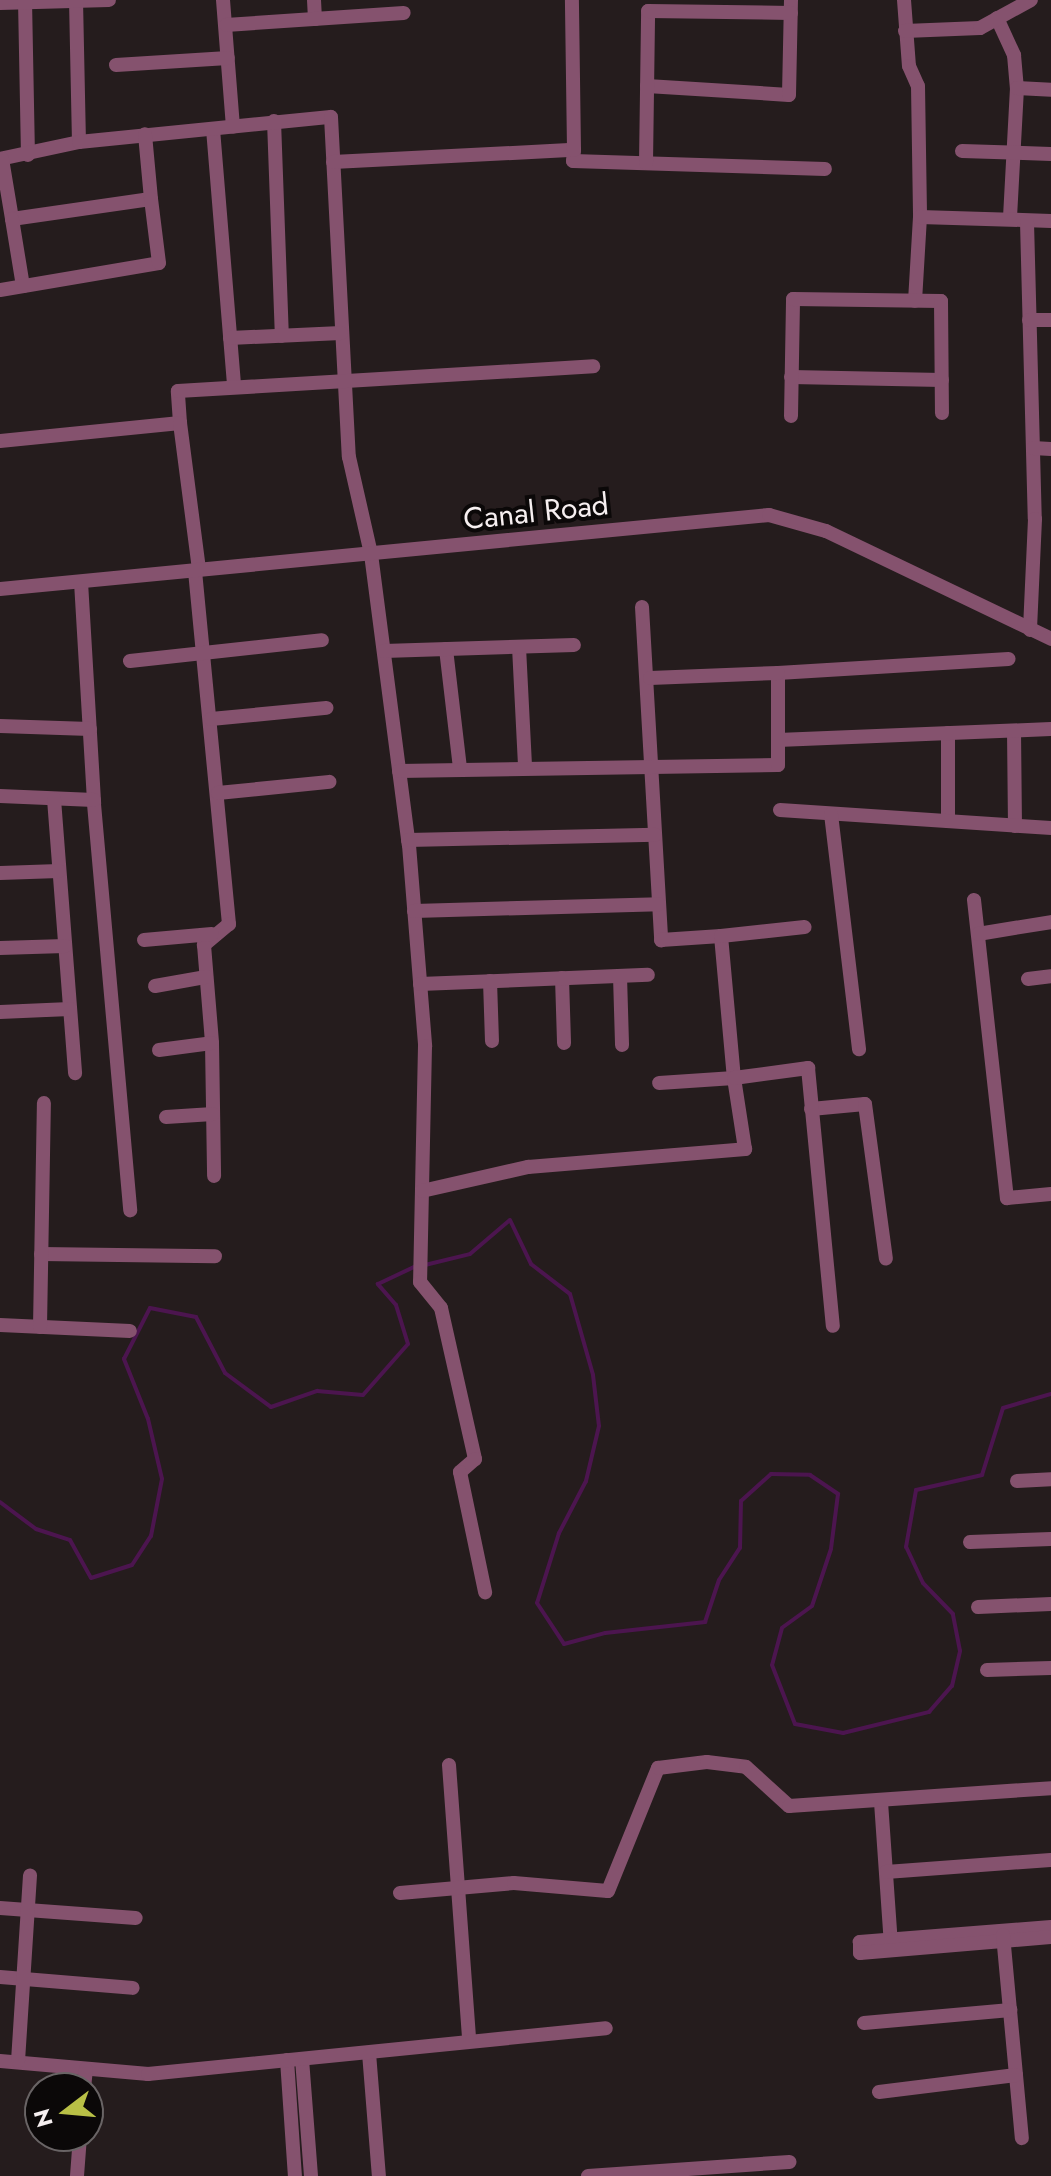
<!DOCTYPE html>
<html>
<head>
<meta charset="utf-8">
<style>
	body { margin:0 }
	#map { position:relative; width:1051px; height:2176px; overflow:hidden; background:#251c1d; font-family:Jost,sans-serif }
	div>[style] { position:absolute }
	.stream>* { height:4px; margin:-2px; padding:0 2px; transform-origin:2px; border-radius:2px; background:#4c154f }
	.minor>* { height:14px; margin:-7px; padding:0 7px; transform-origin:7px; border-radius:7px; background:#85526e }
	span { translate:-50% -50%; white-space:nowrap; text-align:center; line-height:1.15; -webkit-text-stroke:8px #0b0808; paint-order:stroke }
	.street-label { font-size:30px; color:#f6eff0 }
	.north { position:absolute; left:24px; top:2072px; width:80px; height:80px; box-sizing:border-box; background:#0b0808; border:2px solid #696465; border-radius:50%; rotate:254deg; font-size:22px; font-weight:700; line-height:32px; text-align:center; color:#f6eff0 }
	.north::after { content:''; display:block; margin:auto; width:28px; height:36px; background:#b9c046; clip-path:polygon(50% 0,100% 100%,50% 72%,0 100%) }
</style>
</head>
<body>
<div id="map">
	<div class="stream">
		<i style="left:425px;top:1265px;width:46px;rotate:-13.7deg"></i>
		<i style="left:470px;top:1254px;width:52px;rotate:-40.4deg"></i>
		<i style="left:510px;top:1220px;width:49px;rotate:64.5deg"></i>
		<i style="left:531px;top:1264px;width:49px;rotate:37.6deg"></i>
		<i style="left:570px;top:1294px;width:84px;rotate:74.1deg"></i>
		<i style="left:593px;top:1375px;width:51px;rotate:83.3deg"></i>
		<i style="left:599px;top:1426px;width:57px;rotate:103.3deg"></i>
		<i style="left:586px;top:1481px;width:59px;rotate:117.4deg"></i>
		<i style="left:559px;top:1533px;width:73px;rotate:107.4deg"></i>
		<i style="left:537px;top:1603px;width:49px;rotate:56.6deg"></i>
		<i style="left:564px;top:1644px;width:42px;rotate:-15deg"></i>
		<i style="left:605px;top:1633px;width:101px;rotate:-6.3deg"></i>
		<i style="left:705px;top:1622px;width:44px;rotate:-71.6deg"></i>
		<i style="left:719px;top:1580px;width:38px;rotate:-57deg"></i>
		<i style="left:740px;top:1548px;width:47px;rotate:-88.8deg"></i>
		<i style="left:741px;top:1501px;width:40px;rotate:-42deg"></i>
		<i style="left:771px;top:1474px;width:39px;rotate:1deg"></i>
		<i style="left:810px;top:1475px;width:34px;rotate:34deg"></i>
		<i style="left:838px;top:1494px;width:55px;rotate:97.3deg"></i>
		<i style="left:831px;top:1549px;width:60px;rotate:108.4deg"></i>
		<i style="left:812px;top:1606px;width:37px;rotate:144deg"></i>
		<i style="left:782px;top:1628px;width:38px;rotate:105deg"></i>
		<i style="left:772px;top:1665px;width:63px;rotate:68.7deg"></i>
		<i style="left:795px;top:1724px;width:49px;rotate:10.6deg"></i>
		<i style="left:843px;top:1733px;width:89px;rotate:-13.7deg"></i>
		<i style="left:929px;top:1712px;width:35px;rotate:-49deg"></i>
		<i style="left:952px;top:1686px;width:36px;rotate:-77deg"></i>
		<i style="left:960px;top:1651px;width:38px;rotate:-101deg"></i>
		<i style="left:953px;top:1614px;width:43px;rotate:-134.1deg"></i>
		<i style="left:923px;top:1583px;width:40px;rotate:-115deg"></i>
		<i style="left:906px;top:1547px;width:58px;rotate:-80deg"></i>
		<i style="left:916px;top:1490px;width:68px;rotate:-12.8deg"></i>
		<i style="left:982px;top:1475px;width:70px;rotate:-72.6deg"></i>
		<i style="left:1003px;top:1408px;width:50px;rotate:-16.3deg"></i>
		<i style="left:0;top:1502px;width:45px;rotate:36.9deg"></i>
		<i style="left:36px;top:1529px;width:36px;rotate:18deg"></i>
		<i style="left:70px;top:1540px;width:43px;rotate:61.1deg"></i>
		<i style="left:91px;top:1578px;width:43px;rotate:-17.6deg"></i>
		<i style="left:132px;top:1565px;width:35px;rotate:-57deg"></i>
		<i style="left:151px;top:1536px;width:58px;rotate:-79.1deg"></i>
		<i style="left:162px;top:1479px;width:62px;rotate:-103.1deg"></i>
		<i style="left:148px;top:1419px;width:65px;rotate:-111.8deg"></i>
		<i style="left:124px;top:1359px;width:57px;rotate:-63deg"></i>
		<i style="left:150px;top:1308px;width:47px;rotate:11.1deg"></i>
		<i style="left:196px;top:1317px;width:63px;rotate:62.6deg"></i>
		<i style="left:225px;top:1373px;width:57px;rotate:36.5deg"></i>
		<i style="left:271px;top:1407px;width:49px;rotate:-19.2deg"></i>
		<i style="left:317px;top:1391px;width:46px;rotate:5deg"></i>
		<i style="left:363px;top:1395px;width:68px;rotate:-48.6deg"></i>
		<i style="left:408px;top:1344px;width:41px;rotate:-107.1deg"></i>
		<i style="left:396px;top:1305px;width:28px;rotate:-131deg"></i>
		<i style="left:378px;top:1284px;width:42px;rotate:-25.3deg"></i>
	</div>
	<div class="minor">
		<i style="left:25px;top:0;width:155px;rotate:88.9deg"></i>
		<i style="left:76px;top:0;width:142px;rotate:88.8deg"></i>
		<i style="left:223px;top:0;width:127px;rotate:85.5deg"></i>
		<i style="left:314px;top:0;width:19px;rotate:87deg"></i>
		<i style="left:904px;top:0;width:66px;rotate:85.7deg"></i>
		<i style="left:909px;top:66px;width:22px;rotate:66deg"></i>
		<i style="left:918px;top:86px;width:131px;rotate:89.1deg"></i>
		<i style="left:920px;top:217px;width:84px;rotate:93.4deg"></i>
		<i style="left:0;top:3px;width:109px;rotate:-1.6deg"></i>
		<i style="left:997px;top:18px;width:41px;rotate:65.3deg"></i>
		<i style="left:1014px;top:55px;width:33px;rotate:85deg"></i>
		<i style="left:1017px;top:88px;width:128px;rotate:93.1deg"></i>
		<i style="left:226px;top:25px;width:178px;rotate:-3.9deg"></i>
		<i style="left:905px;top:31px;width:75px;rotate:-2.3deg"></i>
		<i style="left:980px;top:28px;width:58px;rotate:-28.8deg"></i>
		<i style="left:116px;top:65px;width:112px;rotate:-3.6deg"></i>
		<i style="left:647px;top:86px;width:142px;rotate:3.6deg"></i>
		<i style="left:789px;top:95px;width:95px;rotate:-88.8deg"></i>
		<i style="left:1017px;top:88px;width:34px;rotate:3deg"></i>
		<i style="left:274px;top:121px;width:215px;rotate:87.9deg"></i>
		<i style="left:213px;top:129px;width:257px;rotate:85.3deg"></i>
		<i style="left:574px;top:150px;width:11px;rotate:95deg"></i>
		<i style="left:573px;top:161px;width:252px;rotate:1.8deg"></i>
		<i style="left:962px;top:151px;width:89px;rotate:1.9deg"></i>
		<i style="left:0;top:159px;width:81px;rotate:-12.1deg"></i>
		<i style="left:79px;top:142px;width:253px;rotate:-5.7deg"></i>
		<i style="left:331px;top:117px;width:340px;rotate:87deg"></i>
		<i style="left:349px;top:457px;width:99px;rotate:77.2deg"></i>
		<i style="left:371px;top:554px;width:293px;rotate:82.6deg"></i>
		<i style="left:409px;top:845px;width:202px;rotate:85.4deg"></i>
		<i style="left:425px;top:1046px;width:236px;rotate:91.2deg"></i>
		<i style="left:420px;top:1282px;width:33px;rotate:51deg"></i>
		<i style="left:441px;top:1308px;width:155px;rotate:77.3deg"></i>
		<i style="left:475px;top:1459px;width:20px;rotate:139deg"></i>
		<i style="left:460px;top:1472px;width:123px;rotate:78.2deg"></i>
		<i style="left:2px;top:159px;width:61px;rotate:80.5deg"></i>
		<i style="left:12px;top:219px;width:140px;rotate:-8.2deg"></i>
		<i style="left:151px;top:199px;width:65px;rotate:-95.3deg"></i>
		<i style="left:333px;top:162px;width:241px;rotate:-2.9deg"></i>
		<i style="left:574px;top:150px;width:150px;rotate:-90.8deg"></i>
		<i style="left:646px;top:163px;width:152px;rotate:-89.2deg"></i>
		<i style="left:648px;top:11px;width:143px;rotate:0.8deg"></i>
		<i style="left:920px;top:217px;width:131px;rotate:1.7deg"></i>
		<i style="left:12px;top:219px;width:68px;rotate:80.7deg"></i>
		<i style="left:1027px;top:222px;width:297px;rotate:88.5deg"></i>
		<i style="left:1035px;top:519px;width:111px;rotate:92.6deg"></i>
		<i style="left:0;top:290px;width:161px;rotate:-9.6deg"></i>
		<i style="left:159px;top:263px;width:64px;rotate:-97.1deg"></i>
		<i style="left:1029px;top:320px;width:22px"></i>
		<i style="left:230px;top:338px;width:111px;rotate:-2.6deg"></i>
		<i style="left:791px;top:377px;width:151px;rotate:1.1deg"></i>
		<i style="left:791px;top:416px;width:117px;rotate:-89deg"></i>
		<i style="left:793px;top:299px;width:148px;rotate:0.8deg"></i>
		<i style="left:941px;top:301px;width:112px;rotate:89.5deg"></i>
		<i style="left:180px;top:423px;width:32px;rotate:-94deg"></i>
		<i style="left:178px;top:391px;width:416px;rotate:-3.4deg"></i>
		<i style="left:0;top:441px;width:181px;rotate:-5.7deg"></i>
		<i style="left:180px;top:423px;width:148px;rotate:82.6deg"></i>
		<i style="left:1033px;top:448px;width:18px;rotate:3deg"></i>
		<i style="left:195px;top:571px;width:355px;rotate:84.5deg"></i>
		<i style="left:229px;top:924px;width:33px;rotate:140deg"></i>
		<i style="left:204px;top:945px;width:98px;rotate:85.3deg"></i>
		<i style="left:212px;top:1043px;width:133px;rotate:89.1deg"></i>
		<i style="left:81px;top:582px;width:222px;rotate:86.6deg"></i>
		<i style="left:94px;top:804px;width:408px;rotate:84.9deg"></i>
		<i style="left:0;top:589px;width:773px;rotate:-5.5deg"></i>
		<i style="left:769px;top:515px;width:59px;rotate:15.7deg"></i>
		<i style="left:826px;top:531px;width:250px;rotate:25.6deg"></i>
		<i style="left:642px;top:607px;width:334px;rotate:86.7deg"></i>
		<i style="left:661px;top:940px;width:60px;rotate:-3.8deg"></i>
		<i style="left:721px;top:936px;width:143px;rotate:84.8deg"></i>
		<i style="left:734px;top:1078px;width:75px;rotate:176.2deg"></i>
		<i style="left:519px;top:647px;width:120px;rotate:87.1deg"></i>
		<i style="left:446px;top:649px;width:121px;rotate:83.3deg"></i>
		<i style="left:384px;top:651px;width:190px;rotate:-1.8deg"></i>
		<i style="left:130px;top:661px;width:193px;rotate:-6.2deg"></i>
		<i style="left:778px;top:673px;width:231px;rotate:-3.5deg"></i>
		<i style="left:211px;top:719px;width:116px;rotate:-5.5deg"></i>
		<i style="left:0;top:726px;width:90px;rotate:1.9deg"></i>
		<i style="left:1014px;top:731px;width:95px;rotate:89.4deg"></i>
		<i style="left:948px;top:733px;width:88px;rotate:90deg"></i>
		<i style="left:778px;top:740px;width:273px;rotate:-2.3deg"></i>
		<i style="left:399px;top:771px;width:379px;rotate:-0.9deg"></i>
		<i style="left:778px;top:765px;width:92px;rotate:-90deg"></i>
		<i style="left:778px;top:673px;width:128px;rotate:177.8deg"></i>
		<i style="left:218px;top:793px;width:112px;rotate:-5.7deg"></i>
		<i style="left:0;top:796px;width:94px;rotate:2.4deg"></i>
		<i style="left:54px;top:799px;width:275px;rotate:85.6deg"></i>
		<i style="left:780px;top:810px;width:272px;rotate:3.8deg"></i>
		<i style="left:831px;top:814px;width:237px;rotate:83.2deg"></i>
		<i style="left:408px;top:840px;width:247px;rotate:-1.2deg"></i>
		<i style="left:0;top:873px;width:59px;rotate:-1.9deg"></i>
		<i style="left:974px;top:900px;width:300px;rotate:83.7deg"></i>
		<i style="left:1007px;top:1198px;width:44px;rotate:-5.2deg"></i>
		<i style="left:414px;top:911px;width:245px;rotate:-1.6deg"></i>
		<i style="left:978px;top:934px;width:74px;rotate:-9.3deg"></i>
		<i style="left:721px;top:936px;width:84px;rotate:-6.1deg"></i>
		<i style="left:144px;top:940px;width:68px;rotate:-5deg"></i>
		<i style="left:0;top:948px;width:65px;rotate:-1.8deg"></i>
		<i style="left:620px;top:976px;width:69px;rotate:88.3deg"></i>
		<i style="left:562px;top:978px;width:65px;rotate:88.2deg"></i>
		<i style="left:1028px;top:979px;width:23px;rotate:-7deg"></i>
		<i style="left:490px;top:981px;width:60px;rotate:88.1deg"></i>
		<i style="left:420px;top:984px;width:228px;rotate:-2.3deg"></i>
		<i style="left:155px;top:986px;width:52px;rotate:-10deg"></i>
		<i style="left:0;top:1012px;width:70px;rotate:-2.5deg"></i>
		<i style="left:159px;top:1050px;width:53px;rotate:-7.5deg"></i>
		<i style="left:811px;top:1109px;width:54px;rotate:-5.3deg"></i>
		<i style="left:865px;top:1104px;width:156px;rotate:82.3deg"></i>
		<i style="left:166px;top:1117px;width:47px;rotate:-3.7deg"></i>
		<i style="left:422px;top:1191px;width:109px;rotate:-12.8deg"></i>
		<i style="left:528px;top:1167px;width:218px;rotate:-4.7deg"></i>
		<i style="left:745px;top:1149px;width:72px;rotate:-98.8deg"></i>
		<i style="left:734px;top:1078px;width:75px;rotate:-7.7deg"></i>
		<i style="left:808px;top:1068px;width:259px;rotate:84.5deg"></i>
		<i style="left:41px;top:1254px;width:174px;rotate:0.7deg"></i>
		<i style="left:0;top:1325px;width:130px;rotate:2.6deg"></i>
		<i style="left:40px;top:1327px;width:224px;rotate:-89deg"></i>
		<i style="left:1017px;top:1481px;width:34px;rotate:-3deg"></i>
		<i style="left:970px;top:1542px;width:81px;rotate:-2.1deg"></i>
		<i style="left:978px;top:1607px;width:73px;rotate:-2.4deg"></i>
		<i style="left:987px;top:1670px;width:64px;rotate:-1.8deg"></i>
		<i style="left:449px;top:1765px;width:275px;rotate:85.8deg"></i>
		<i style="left:881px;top:1802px;width:144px;rotate:86deg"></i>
		<i style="left:886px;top:1872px;width:165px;rotate:-4.2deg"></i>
		<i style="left:400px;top:1893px;width:114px;rotate:-5deg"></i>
		<i style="left:514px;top:1883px;width:94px;rotate:4.9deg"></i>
		<i style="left:608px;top:1891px;width:133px;rotate:-67.9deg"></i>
		<i style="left:658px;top:1768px;width:49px;rotate:-7deg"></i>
		<i style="left:707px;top:1762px;width:39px;rotate:7deg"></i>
		<i style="left:746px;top:1767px;width:58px;rotate:42.2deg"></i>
		<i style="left:789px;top:1806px;width:263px;rotate:-3.9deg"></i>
		<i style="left:0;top:1908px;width:136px;rotate:4.2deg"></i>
		<i style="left:1051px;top:1927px;width:192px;rotate:175.5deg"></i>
		<i style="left:860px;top:1942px;width:11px;rotate:90deg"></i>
		<i style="left:860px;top:1953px;width:192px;rotate:-4.8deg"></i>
		<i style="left:1003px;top:1935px;width:204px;rotate:84.7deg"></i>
		<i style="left:0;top:1977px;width:133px;rotate:4.7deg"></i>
		<i style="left:864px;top:2023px;width:147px;rotate:-5.1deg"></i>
		<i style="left:369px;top:2053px;width:123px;rotate:85.4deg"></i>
		<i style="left:302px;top:2059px;width:117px;rotate:85.6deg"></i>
		<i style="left:287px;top:2060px;width:116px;rotate:86.1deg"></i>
		<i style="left:0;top:2061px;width:149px;rotate:5deg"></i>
		<i style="left:148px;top:2074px;width:460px;rotate:-5.7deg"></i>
		<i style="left:18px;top:2061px;width:186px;rotate:-86.3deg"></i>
		<i style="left:84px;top:2088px;width:19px;rotate:-84deg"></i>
		<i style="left:879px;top:2092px;width:138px;rotate:-7.1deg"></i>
		<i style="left:77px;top:2176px;width:40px;rotate:-85.7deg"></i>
		<i style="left:588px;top:2176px;width:202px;rotate:-4deg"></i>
	</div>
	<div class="street-label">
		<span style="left:536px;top:512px;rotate:-6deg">Canal Road</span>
	</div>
	<div class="north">N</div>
</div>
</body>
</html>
